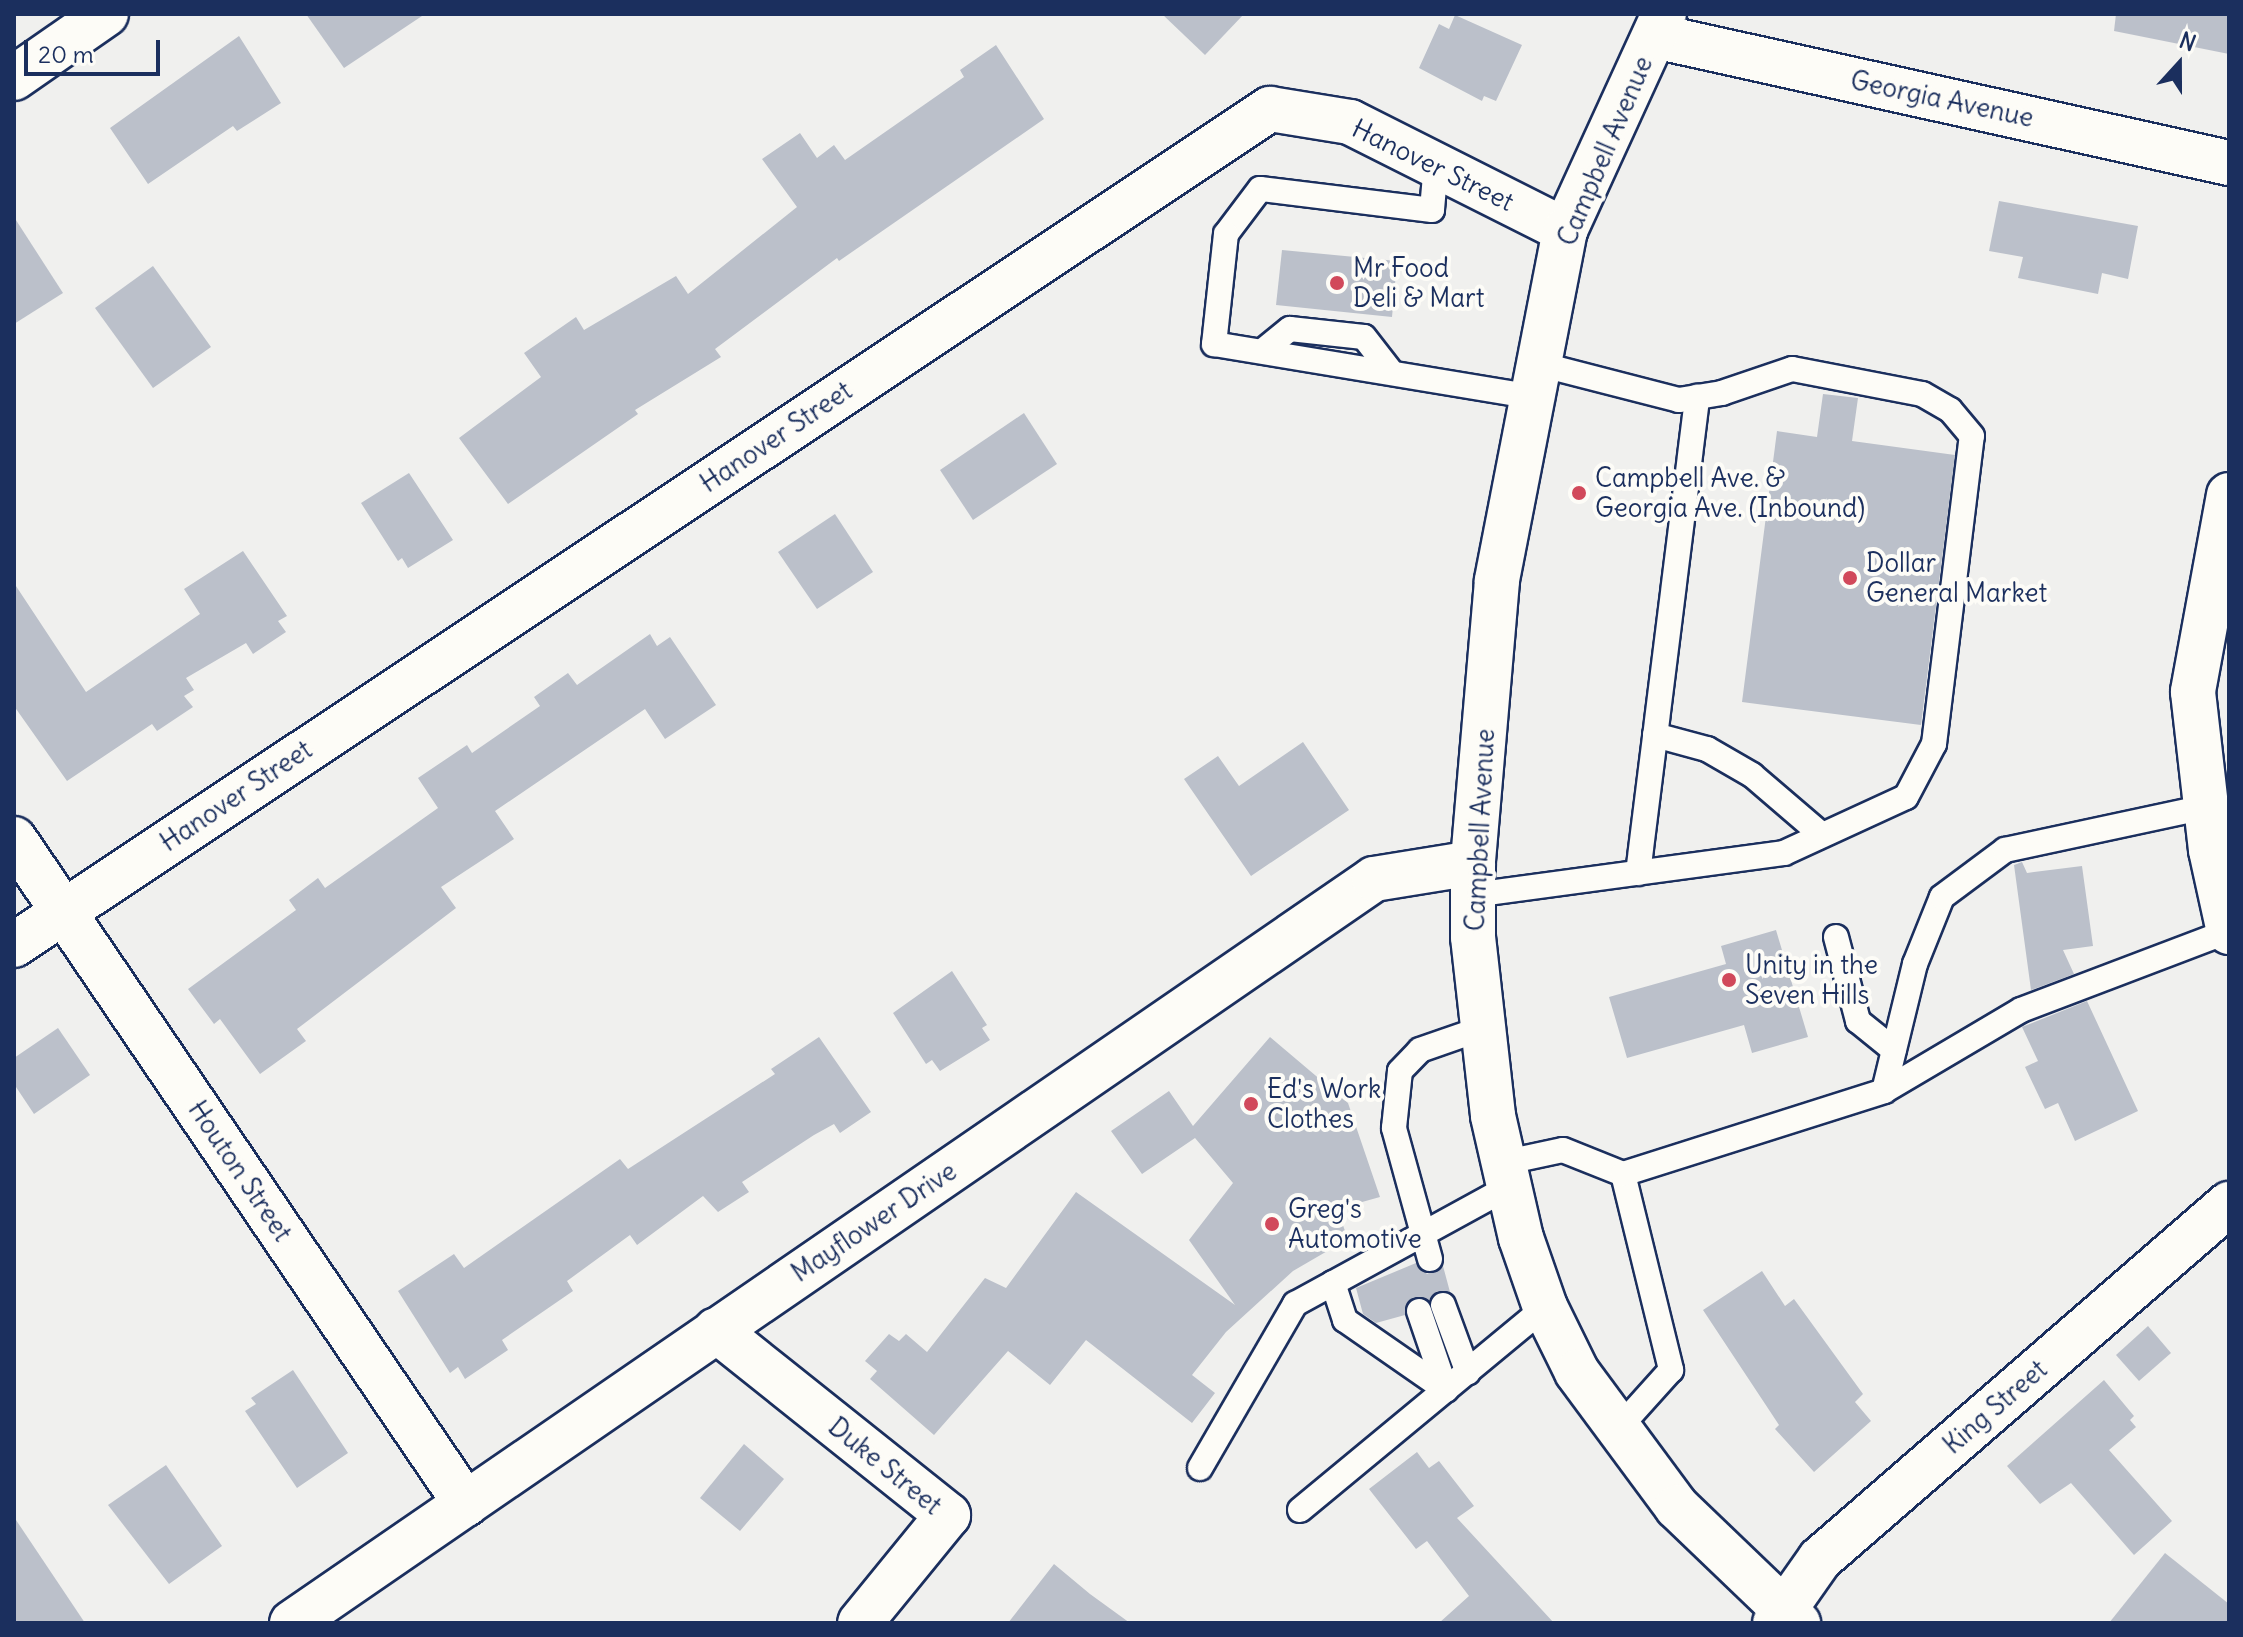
<!DOCTYPE html>
<html>
<head>
<meta charset="utf-8">
<style>
	body { margin:0 }
	#map { position:relative; width:2243px; height:1637px; overflow:hidden; background:#f0f0ee; font-family:Delius,sans-serif }
	div>[style] { position:absolute }
	.building>* { inset:0; background:#bbc0ca }
	.roads { filter:drop-shadow(2px 0 #1b2f5e) drop-shadow(-2px 0 #1b2f5e) drop-shadow(0 2px #1b2f5e) drop-shadow(0 -2px #1b2f5e) }
	.lane>* { height:24px; margin:-12px; padding:0 12px; transform-origin:12px; border-radius:12px; background:#fdfcf7 }
	.street>* { height:44px; margin:-22px; padding:0 22px; transform-origin:22px; border-radius:22px; background:#fdfcf7 }
	.secondary>* { height:44px; margin:-22px; padding:0 22px; transform-origin:22px; border-radius:22px; background:#fdfcf7 }
	.primary>* { height:44px; margin:-22px; padding:0 22px; transform-origin:22px; border-radius:22px; background:#fdfcf7 }
	.dots>* { width:22px; height:22px; translate:-50% -50%; box-sizing:border-box; border:4px solid #fdfcf7; border-radius:50% }
	span { translate:-50% -50%; white-space:nowrap; text-align:center; line-height:1.15; -webkit-text-stroke:8px #fdfcf7; paint-order:stroke }
	.street-label { font-size:26px; color:#1b2f5e }
	.poi-label { font-size:26px; color:#1b2f5e }
	.left { translate:0 -50%; text-align:left }
	.frame { position:absolute; inset:0; border:16px solid #1b2f5e; pointer-events:none }
	.north { position:absolute; left:2139px; top:24px; width:80px; height:80px; -webkit-text-stroke:6px #fdfcf7; paint-order:stroke; rotate:21deg; font-size:22px; font-weight:700; line-height:32px; text-align:center; color:#1b2f5e }
	.north::after { content:''; display:block; margin:auto; width:28px; height:36px; background:#1b2f5e; clip-path:polygon(50% 0,100% 100%,50% 72%,0 100%) }
	.scale { position:absolute; left:24px; top:40px; width:136px; height:36px; box-sizing:border-box; border:4px solid #1b2f5e; border-top:0; padding-left:10px; font-size:24px; line-height:28px; white-space:nowrap; color:#1b2f5e; -webkit-text-stroke:6px #fdfcf7; paint-order:stroke }
</style>
</head>
<body>
<div id="map">
	<div class="building">
		<i style="clip-path:polygon(306px 14px,425px 14px,344px 68px)"></i>
		<i style="clip-path:polygon(1162px 14px,1244px 14px,1205px 55px)"></i>
		<i style="clip-path:polygon(2116px 14px,2229px 14px,2229px 54px,2114px 31px)"></i>
		<i style="clip-path:polygon(1455px 15px,1522px 45px,1496px 101px,1484px 96px,1482px 101px,1419px 68px,1439px 24px,1449px 29px)"></i>
		<i style="clip-path:polygon(239px 36px,281px 103px,237px 131px,233px 126px,148px 184px,110px 128px)"></i>
		<i style="clip-path:polygon(996px 45px,1044px 119px,839px 261px,837px 258px,715px 349px,721px 357px,635px 410px,638px 414px,508px 504px,459px 438px,541px 377px,524px 353px,576px 317px,584px 330px,676px 276px,688px 294px,797px 207px,762px 159px,800px 133px,817px 158px,834px 145px,845px 160px,964px 77px,960px 70px)"></i>
		<i style="clip-path:polygon(1999px 201px,2138px 226px,2128px 279px,2102px 273px,2098px 294px,2018px 278px,2023px 257px,1989px 251px)"></i>
		<i style="clip-path:polygon(14px 217px,63px 293px,14px 324px)"></i>
		<i style="clip-path:polygon(1282px 250px,1397px 261px,1392px 317px,1276px 305px)"></i>
		<i style="clip-path:polygon(153px 266px,211px 347px,153px 388px,95px 308px)"></i>
		<i style="clip-path:polygon(1823px 394px,1858px 398px,1852px 441px,1955px 455px,1921px 725px,1742px 702px,1777px 431px,1817px 437px)"></i>
		<i style="clip-path:polygon(1024px 413px,1057px 464px,973px 520px,940px 470px)"></i>
		<i style="clip-path:polygon(409px 473px,453px 540px,408px 568px,402px 558px,398px 561px,361px 503px)"></i>
		<i style="clip-path:polygon(835px 514px,873px 572px,817px 609px,778px 552px)"></i>
		<i style="clip-path:polygon(243px 551px,287px 616px,278px 621px,286px 632px,253px 654px,246px 643px,186px 678px,194px 690px,184px 696px,193px 707px,157px 731px,152px 724px,67px 781px,14px 706px,14px 583px,86px 692px,200px 614px,184px 589px)"></i>
		<i style="clip-path:polygon(650px 634px,657px 646px,670px 637px,716px 705px,665px 739px,645px 709px,495px 811px,514px 839px,441px 887px,456px 908px,297px 1029px,306px 1041px,260px 1074px,220px 1019px,214px 1024px,188px 989px,296px 910px,289px 900px,318px 878px,325px 888px,438px 808px,418px 778px,467px 745px,472px 753px,540px 706px,534px 697px,568px 673px,577px 685px)"></i>
		<i style="clip-path:polygon(1303px 742px,1349px 810px,1251px 876px,1184px 779px,1218px 756px,1239px 786px)"></i>
		<i style="clip-path:polygon(2022px 862px,2027px 873px,2082px 866px,2093px 946px,2063px 950px,2074px 974px,2031px 990px,2014px 865px)"></i>
		<i style="clip-path:polygon(1776px 930px,1808px 1037px,1752px 1053px,1744px 1025px,1627px 1058px,1609px 997px,1726px 964px,1721px 946px)"></i>
		<i style="clip-path:polygon(952px 971px,987px 1025px,982px 1028px,990px 1040px,940px 1071px,932px 1060px,926px 1064px,893px 1013px)"></i>
		<i style="clip-path:polygon(2087px 1001px,2138px 1111px,2075px 1141px,2058px 1103px,2045px 1109px,2025px 1067px,2038px 1061px,2022px 1027px)"></i>
		<i style="clip-path:polygon(58px 1028px,90px 1075px,34px 1114px,14px 1084px,14px 1058px)"></i>
		<i style="clip-path:polygon(819px 1037px,871px 1112px,840px 1133px,834px 1124px,814px 1135px,742px 1182px,749px 1192px,718px 1212px,703px 1196px,637px 1245px,630px 1235px,567px 1281px,573px 1291px,502px 1340px,508px 1350px,465px 1379px,458px 1367px,450px 1373px,398px 1291px,454px 1254px,464px 1268px,620px 1159px,628px 1169px,775px 1074px,771px 1069px)"></i>
		<i style="clip-path:polygon(1270px 1037px,1348px 1103px,1380px 1197px,1337px 1209px,1348px 1239px,1293px 1271px,1226px 1332px,1192px 1375px,1215px 1393px,1192px 1423px,1086px 1340px,1050px 1385px,1008px 1351px,934px 1435px,870px 1379px,877px 1371px,865px 1361px,889px 1334px,899px 1341px,906px 1334px,927px 1352px,985px 1278px,1006px 1288px,1076px 1192px,1235px 1305px,1189px 1240px,1233px 1183px,1195px 1138px,1142px 1174px,1111px 1131px,1169px 1091px,1193px 1126px)"></i>
		<i style="clip-path:polygon(1416px 1263px,1427px 1274px,1443px 1266px,1450px 1292px,1437px 1291px,1429px 1300px,1413px 1297px,1405px 1315px,1376px 1323px,1363px 1314px,1356px 1288px)"></i>
		<i style="clip-path:polygon(1762px 1271px,1785px 1306px,1794px 1299px,1863px 1394px,1855px 1402px,1871px 1421px,1814px 1472px,1775px 1429px,1779px 1425px,1703px 1310px)"></i>
		<i style="clip-path:polygon(2148px 1326px,2171px 1353px,2139px 1381px,2116px 1355px)"></i>
		<i style="clip-path:polygon(293px 1370px,348px 1453px,297px 1488px,245px 1411px,256px 1404px,251px 1398px)"></i>
		<i style="clip-path:polygon(2104px 1380px,2134px 1416px,2130px 1420px,2136px 1427px,2109px 1450px,2172px 1521px,2134px 1555px,2071px 1483px,2040px 1504px,2007px 1466px)"></i>
		<i style="clip-path:polygon(744px 1444px,784px 1479px,740px 1531px,700px 1498px)"></i>
		<i style="clip-path:polygon(1417px 1452px,1429px 1468px,1439px 1461px,1474px 1506px,1457px 1518px,1554px 1623px,1439px 1623px,1469px 1596px,1427px 1541px,1416px 1549px,1369px 1489px)"></i>
		<i style="clip-path:polygon(166px 1465px,222px 1546px,169px 1584px,108px 1505px)"></i>
		<i style="clip-path:polygon(14px 1517px,85px 1623px,14px 1623px)"></i>
		<i style="clip-path:polygon(2165px 1553px,2229px 1604px,2229px 1623px,2109px 1623px)"></i>
		<i style="clip-path:polygon(1054px 1564px,1090px 1594px,1130px 1623px,1008px 1623px)"></i>
	</div>
	<div class="roads">
		<div class="lane">
			<i style="left:1436px;top:164px;width:46px;rotate:95deg"></i>
			<i style="left:1432px;top:210px;width:173px;rotate:-173deg"></i>
			<i style="left:1260px;top:189px;width:56px;rotate:127.1deg"></i>
			<i style="left:1226px;top:234px;width:111px;rotate:96.2deg"></i>
			<i style="left:1214px;top:344px;width:323px;rotate:9.4deg"></i>
			<i style="left:1265px;top:349px;width:32px;rotate:-39deg"></i>
			<i style="left:1290px;top:329px;width:74px;rotate:6.2deg"></i>
			<i style="left:1364px;top:337px;width:41px;rotate:52deg"></i>
			<i style="left:1655px;top:735px;width:54px;rotate:15.1deg"></i>
			<i style="left:1707px;top:749px;width:52px;rotate:30deg"></i>
			<i style="left:1752px;top:775px;width:92px;rotate:40.6deg"></i>
			<i style="left:1638px;top:873px;width:480px;rotate:-82.9deg"></i>
			<i style="left:1473px;top:895px;width:314px;rotate:-7.7deg"></i>
			<i style="left:1784px;top:853px;width:134px;rotate:-24.7deg"></i>
			<i style="left:1906px;top:797px;width:60px;rotate:-62.2deg"></i>
			<i style="left:1934px;top:744px;width:310px;rotate:-83deg"></i>
			<i style="left:1972px;top:436px;width:34px;rotate:-130deg"></i>
			<i style="left:1950px;top:410px;width:32px;rotate:-150deg"></i>
			<i style="left:1922px;top:394px;width:132px;rotate:-169.1deg"></i>
			<i style="left:1792px;top:369px;width:74px;rotate:161.1deg"></i>
			<i style="left:1722px;top:393px;width:44px;rotate:170.8deg"></i>
			<i style="left:1679px;top:400px;width:145px;rotate:-165.6deg"></i>
			<i style="left:1836px;top:937px;width:87px;rotate:75.3deg"></i>
			<i style="left:1858px;top:1021px;width:46px;rotate:38.9deg"></i>
			<i style="left:1884px;top:1091px;width:159px;rotate:-30.6deg"></i>
			<i style="left:2021px;top:1010px;width:222px;rotate:-20.8deg"></i>
			<i style="left:1502px;top:1163px;width:62px;rotate:-12deg"></i>
			<i style="left:1563px;top:1150px;width:65px;rotate:21.8deg"></i>
			<i style="left:1623px;top:1174px;width:202px;rotate:76.2deg"></i>
			<i style="left:1671px;top:1370px;width:81px;rotate:132deg"></i>
			<i style="left:1623px;top:1174px;width:274px;rotate:-17.6deg"></i>
			<i style="left:1884px;top:1091px;width:131px;rotate:-76.3deg"></i>
			<i style="left:1915px;top:964px;width:72px;rotate:-68.1deg"></i>
			<i style="left:1942px;top:897px;width:79px;rotate:-36.7deg"></i>
			<i style="left:2005px;top:850px;width:206px;rotate:-12.1deg"></i>
			<i style="left:1430px;top:1259px;width:136px;rotate:-105.4deg"></i>
			<i style="left:1394px;top:1128px;width:57px;rotate:-84deg"></i>
			<i style="left:1400px;top:1071px;width:29px;rotate:-46deg"></i>
			<i style="left:1420px;top:1050px;width:67px;rotate:-19.2deg"></i>
			<i style="left:1333px;top:1283px;width:39px;rotate:72deg"></i>
			<i style="left:1345px;top:1320px;width:123px;rotate:34.7deg"></i>
			<i style="left:1443px;top:1305px;width:72px;rotate:69.8deg"></i>
			<i style="left:1419px;top:1311px;width:83px;rotate:71.1deg"></i>
			<i style="left:1200px;top:1468px;width:190px;rotate:-59.9deg"></i>
			<i style="left:1295px;top:1304px;width:242px;rotate:-28.7deg"></i>
			<i style="left:1300px;top:1510px;width:318px;rotate:-39.6deg"></i>
		</div>
		<div class="street">
			<i style="left:1655px;top:36px;width:588px;rotate:12.48deg"></i>
			<i style="left:14px;top:78px;width:112px;rotate:-34.8deg"></i>
			<i style="left:2229px;top:495px;width:200px;rotate:100.4deg"></i>
			<i style="left:2193px;top:692px;width:159px;rotate:83.5deg"></i>
			<i style="left:2211px;top:850px;width:84px;rotate:77.6deg"></i>
			<i style="left:14px;top:839px;width:804px;rotate:55.8deg"></i>
			<i style="left:14px;top:945px;width:1509px;rotate:-33.65deg"></i>
			<i style="left:1270px;top:109px;width:81px;rotate:9.2deg"></i>
			<i style="left:1350px;top:122px;width:241px;rotate:26.7deg"></i>
			<i style="left:716px;top:1330px;width:297px;rotate:38.6deg"></i>
			<i style="left:948px;top:1515px;width:139px;rotate:129.2deg"></i>
			<i style="left:1775px;top:1623px;width:78px;rotate:-54.9deg"></i>
			<i style="left:1820px;top:1559px;width:542px;rotate:-40.96deg"></i>
		</div>
		<div class="secondary">
			<i style="left:292px;top:1623px;width:1313px;rotate:-34.51deg"></i>
			<i style="left:1374px;top:879px;width:100px;rotate:-9.2deg"></i>
		</div>
		<div class="primary">
			<i style="left:1664px;top:14px;width:238px;rotate:114.6deg"></i>
			<i style="left:1565px;top:230px;width:358px;rotate:101deg"></i>
			<i style="left:1497px;top:581px;width:283px;rotate:94.9deg"></i>
			<i style="left:1473px;top:863px;width:74px;rotate:90deg"></i>
			<i style="left:1473px;top:937px;width:180px;rotate:83.6deg"></i>
			<i style="left:1493px;top:1116px;width:125px;rotate:77.1deg"></i>
			<i style="left:1521px;top:1238px;width:73px;rotate:70.8deg"></i>
			<i style="left:1545px;top:1307px;width:72px;rotate:63.8deg"></i>
			<i style="left:1577px;top:1372px;width:168px;rotate:53.5deg"></i>
			<i style="left:1677px;top:1507px;width:168px;rotate:43.8deg"></i>
		</div>
	</div>
	<div class="dots">
		<i style="left:1337px;top:283px;background:#d1495b"></i>
		<i style="left:1579px;top:493px;background:#d1495b"></i>
		<i style="left:1850px;top:578px;background:#d1495b"></i>
		<i style="left:1729px;top:980px;background:#d1495b"></i>
		<i style="left:1251px;top:1104px;background:#d1495b"></i>
		<i style="left:1272px;top:1224px;background:#d1495b"></i>
	</div>
	<div class="street-label">
		<span style="left:1942px;top:99px;rotate:12deg">Georgia Avenue</span>
		<span style="left:1605px;top:151px;rotate:-67deg">Campbell Avenue</span>
		<span style="left:1433px;top:165px;rotate:26deg">Hanover Street</span>
		<span style="left:776px;top:437px;rotate:-34deg">Hanover Street</span>
		<span style="left:236px;top:796px;rotate:-34deg">Hanover Street</span>
		<span style="left:1480px;top:830px;rotate:-87deg">Campbell Avenue</span>
		<span style="left:240px;top:1171px;rotate:56deg">Houton Street</span>
		<span style="left:874px;top:1222px;rotate:-34deg">Mayflower Drive</span>
		<span style="left:1995px;top:1407px;rotate:-41deg">King Street</span>
		<span style="left:885px;top:1466px;rotate:39deg">Duke Street</span>
	</div>
	<div class="poi-label">
		<span class="left" style="left:1353px;top:283px">Mr Food<br>Deli &amp; Mart</span>
		<span class="left" style="left:1595px;top:493px">Campbell Ave. &amp;<br>Georgia Ave. (Inbound)</span>
		<span class="left" style="left:1866px;top:578px">Dollar<br>General Market</span>
		<span class="left" style="left:1745px;top:980px">Unity in the<br>Seven Hills</span>
		<span class="left" style="left:1267px;top:1104px">Ed's Work<br>Clothes</span>
		<span class="left" style="left:1288px;top:1224px">Greg's<br>Automotive</span>
	</div>
	<div class="frame"></div>
	<div class="north">N</div>
	<div class="scale">20 m</div>
</div>
</body>
</html>
